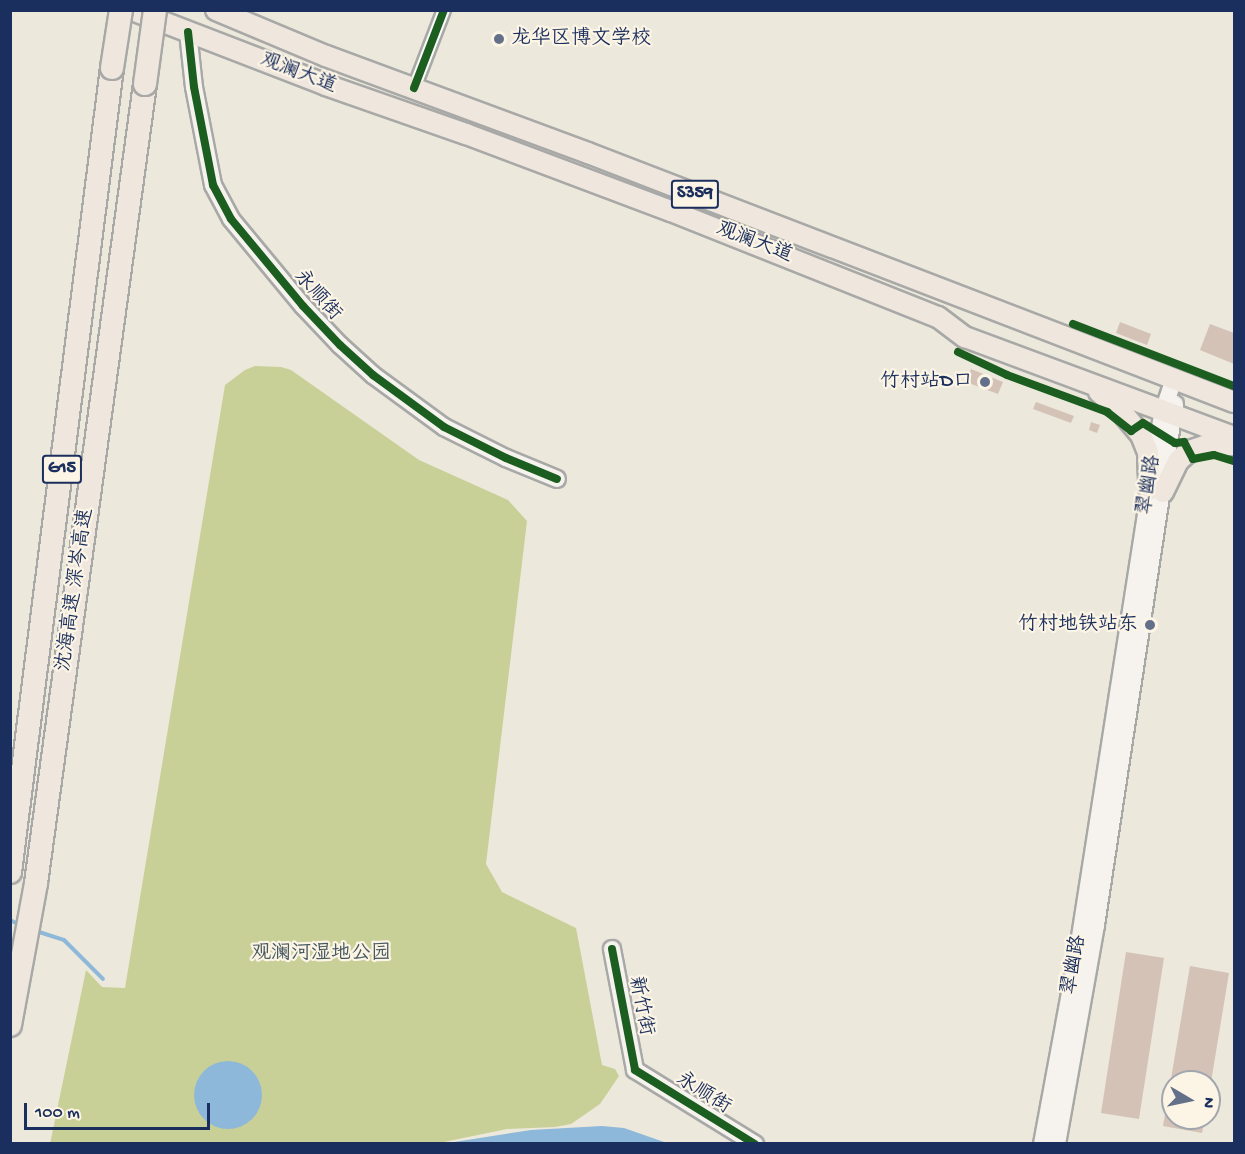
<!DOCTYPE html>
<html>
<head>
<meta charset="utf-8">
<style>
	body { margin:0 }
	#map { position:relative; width:1245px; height:1154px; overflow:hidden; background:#ece8db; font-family:"Gochi Hand","LXGW WenKai TC",sans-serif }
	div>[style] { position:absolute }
	.green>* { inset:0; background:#c9d097 }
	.water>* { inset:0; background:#8eb8d9 }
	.round { border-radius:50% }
	.stream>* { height:4px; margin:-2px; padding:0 2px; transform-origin:2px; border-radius:2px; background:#8eb8d9 }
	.building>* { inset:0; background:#d4c2b7 }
	.roads { filter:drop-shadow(2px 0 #a8a9a7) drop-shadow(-2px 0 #a8a9a7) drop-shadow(0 2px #a8a9a7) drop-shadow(0 -2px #a8a9a7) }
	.street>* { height:12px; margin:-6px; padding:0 6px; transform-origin:6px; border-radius:6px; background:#fcfcfa }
	.secondary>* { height:16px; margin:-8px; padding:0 8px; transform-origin:8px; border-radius:8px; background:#f6f3ef }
	.primary>* { height:20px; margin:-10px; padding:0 10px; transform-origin:10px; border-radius:10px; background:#efe6de }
	.highway>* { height:22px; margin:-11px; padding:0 11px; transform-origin:11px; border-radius:11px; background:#efe6de }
	.bridges { filter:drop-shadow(2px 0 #a8a9a7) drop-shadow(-2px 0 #a8a9a7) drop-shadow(0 2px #a8a9a7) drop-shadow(0 -2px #a8a9a7) }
	.highway-bridge>* { height:22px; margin:-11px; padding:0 11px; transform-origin:11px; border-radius:11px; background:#efe6de }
	.cycleway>* { height:8px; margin:-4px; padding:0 4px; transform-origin:4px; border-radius:4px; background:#1b5e20 }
	.dots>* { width:16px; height:16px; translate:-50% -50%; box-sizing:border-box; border:3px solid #fcf5e5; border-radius:50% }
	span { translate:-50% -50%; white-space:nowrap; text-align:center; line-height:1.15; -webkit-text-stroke:4.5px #fcf5e5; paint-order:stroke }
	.shield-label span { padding:2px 4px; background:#fcf5e5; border:2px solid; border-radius:4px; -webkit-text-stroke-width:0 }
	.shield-label { font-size:18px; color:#1b2f5e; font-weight:700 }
	.poi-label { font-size:20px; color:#1b2f5e }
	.left { translate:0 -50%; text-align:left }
	.right { translate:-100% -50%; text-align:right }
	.street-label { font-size:20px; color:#1b2f5e }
	.park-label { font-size:20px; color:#46595f }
	.frame { position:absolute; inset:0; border:12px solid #1b2f5e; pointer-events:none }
	.north { position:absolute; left:1161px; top:1070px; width:60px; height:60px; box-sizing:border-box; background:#fcf5e5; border:2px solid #a2a6af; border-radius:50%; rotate:99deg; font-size:16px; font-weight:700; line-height:24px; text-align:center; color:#1b2f5e }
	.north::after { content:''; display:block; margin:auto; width:21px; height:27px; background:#64708a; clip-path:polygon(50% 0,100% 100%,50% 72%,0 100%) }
	.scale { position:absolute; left:24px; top:1103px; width:186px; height:27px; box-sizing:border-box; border:3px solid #1b2f5e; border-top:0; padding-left:8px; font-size:18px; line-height:21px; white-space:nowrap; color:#1b2f5e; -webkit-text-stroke:4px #fcf5e5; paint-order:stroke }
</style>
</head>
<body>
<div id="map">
	<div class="green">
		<i style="clip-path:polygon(255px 366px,281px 367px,291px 370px,419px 460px,508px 500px,527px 521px,486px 864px,502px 892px,576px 928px,602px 1065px,615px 1069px,619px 1076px,600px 1104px,571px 1124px,555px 1127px,507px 1129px,439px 1143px,50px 1144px,86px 970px,102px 987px,125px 988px,225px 385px,245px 370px)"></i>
	</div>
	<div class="water">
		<i class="round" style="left:194px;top:1061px;width:68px;height:68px"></i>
		<i style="clip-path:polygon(602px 1126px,624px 1128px,667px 1143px,448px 1143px,531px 1130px)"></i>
	</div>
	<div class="stream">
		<i style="left:10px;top:920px;width:11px;rotate:27deg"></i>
		<i style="left:36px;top:931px;width:29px;rotate:18deg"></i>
		<i style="left:64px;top:940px;width:55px;rotate:45deg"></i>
	</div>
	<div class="building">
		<i style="clip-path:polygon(1120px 322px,1151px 334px,1147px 345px,1116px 333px)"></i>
		<i style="clip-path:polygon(1210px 324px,1234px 333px,1234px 364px,1200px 350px)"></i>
		<i style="clip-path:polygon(971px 369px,1003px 382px,998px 394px,966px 382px)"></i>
		<i style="clip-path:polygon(1036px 402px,1074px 416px,1071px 423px,1033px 409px)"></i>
		<i style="clip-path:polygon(1091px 422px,1100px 425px,1097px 433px,1089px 430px)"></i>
		<i style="clip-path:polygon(1126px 952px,1164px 958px,1139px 1119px,1101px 1113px)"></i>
		<i style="clip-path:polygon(1190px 966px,1229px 973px,1211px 1082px,1173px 1082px,1173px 1118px,1205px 1118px,1202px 1133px,1163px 1126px)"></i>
	</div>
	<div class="roads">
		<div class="street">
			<i style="left:414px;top:88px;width:84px;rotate:-69deg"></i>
		</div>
		<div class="secondary">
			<i style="left:188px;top:32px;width:55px;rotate:83.8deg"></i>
			<i style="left:194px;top:87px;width:100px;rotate:79deg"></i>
			<i style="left:213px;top:185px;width:38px;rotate:62deg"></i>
			<i style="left:231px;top:219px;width:113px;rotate:50.4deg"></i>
			<i style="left:303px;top:306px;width:54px;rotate:46.5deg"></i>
			<i style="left:340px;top:345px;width:45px;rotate:42.3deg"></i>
			<i style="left:373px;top:375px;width:88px;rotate:36.2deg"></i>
			<i style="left:444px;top:427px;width:69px;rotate:26.6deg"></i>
			<i style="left:506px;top:458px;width:55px;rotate:22.4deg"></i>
			<i style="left:612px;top:949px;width:123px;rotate:79.2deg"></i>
			<i style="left:635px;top:1070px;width:141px;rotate:31.7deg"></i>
			<i style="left:1042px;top:1144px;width:191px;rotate:-79.5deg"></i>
			<i style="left:1077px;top:956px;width:518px;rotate:-81.12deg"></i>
			<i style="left:1157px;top:444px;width:34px;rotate:-80deg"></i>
			<i style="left:1163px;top:411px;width:34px;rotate:-71deg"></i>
			<i style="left:1057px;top:1144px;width:222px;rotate:-79.9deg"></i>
			<i style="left:1096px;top:925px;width:527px;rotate:-81.38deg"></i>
		</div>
		<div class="primary">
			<i style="left:132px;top:10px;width:208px;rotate:21.1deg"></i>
			<i style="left:326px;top:85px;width:148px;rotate:19.3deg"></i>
			<i style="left:466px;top:134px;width:219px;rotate:20.6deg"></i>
			<i style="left:671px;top:211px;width:287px;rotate:21.7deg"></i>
			<i style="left:938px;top:317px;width:34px;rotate:37deg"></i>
			<i style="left:965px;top:337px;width:287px;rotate:20.4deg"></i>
			<i style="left:216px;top:10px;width:119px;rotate:22.7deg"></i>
			<i style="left:326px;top:56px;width:279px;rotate:20.3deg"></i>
			<i style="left:588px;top:153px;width:692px;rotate:21.08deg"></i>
			<i style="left:1099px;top:392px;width:29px;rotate:41deg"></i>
			<i style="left:1121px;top:411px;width:31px;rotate:50deg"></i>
			<i style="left:1141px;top:435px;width:18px;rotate:68deg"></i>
			<i style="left:1148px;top:452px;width:38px;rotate:88deg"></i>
			<i style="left:1163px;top:492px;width:34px;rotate:-64deg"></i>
			<i style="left:1178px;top:461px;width:15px;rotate:-42deg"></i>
			<i style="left:1189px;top:451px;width:16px;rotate:-18deg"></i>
			<i style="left:1204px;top:446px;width:30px;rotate:-2deg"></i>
		</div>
		<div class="highway">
			<i style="left:10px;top:872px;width:810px;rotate:-82.77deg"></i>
			<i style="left:10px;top:1025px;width:144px;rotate:-79.6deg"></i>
			<i style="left:36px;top:883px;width:806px;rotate:-82.23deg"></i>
		</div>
	</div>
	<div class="bridges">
		<div class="highway-bridge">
			<i style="left:112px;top:68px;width:59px;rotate:-81.2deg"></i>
			<i style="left:145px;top:84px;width:75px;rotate:-82.3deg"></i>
		</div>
	</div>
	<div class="cycleway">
		<i style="left:188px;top:32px;width:55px;rotate:83.8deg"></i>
		<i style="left:194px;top:87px;width:100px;rotate:79deg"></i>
		<i style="left:213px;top:185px;width:38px;rotate:62deg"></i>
		<i style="left:231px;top:219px;width:113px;rotate:50.4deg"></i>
		<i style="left:303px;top:306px;width:54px;rotate:46.5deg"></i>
		<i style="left:340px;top:345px;width:45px;rotate:42.3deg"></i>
		<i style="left:373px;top:375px;width:88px;rotate:36.2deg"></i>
		<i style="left:444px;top:427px;width:69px;rotate:26.6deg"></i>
		<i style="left:506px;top:458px;width:55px;rotate:22.4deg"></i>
		<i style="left:414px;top:88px;width:84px;rotate:-69deg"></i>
		<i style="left:1073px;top:324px;width:173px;rotate:21.1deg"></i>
		<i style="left:958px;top:352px;width:54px;rotate:25.1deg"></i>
		<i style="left:1007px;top:375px;width:107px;rotate:20.3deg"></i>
		<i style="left:1107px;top:412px;width:31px;rotate:38deg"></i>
		<i style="left:1131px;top:431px;width:14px;rotate:-34deg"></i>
		<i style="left:1143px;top:423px;width:38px;rotate:32deg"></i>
		<i style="left:1175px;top:443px;width:9px;rotate:-6deg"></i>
		<i style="left:1184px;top:442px;width:19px;rotate:62deg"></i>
		<i style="left:1193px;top:459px;width:21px;rotate:-11deg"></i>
		<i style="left:1214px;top:455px;width:21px;rotate:17deg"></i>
		<i style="left:612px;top:949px;width:123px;rotate:79.2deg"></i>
		<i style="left:635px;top:1070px;width:141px;rotate:31.7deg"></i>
	</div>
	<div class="dots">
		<i style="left:499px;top:39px;background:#64708a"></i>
		<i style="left:985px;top:382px;background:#64708a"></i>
		<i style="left:1150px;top:625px;background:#64708a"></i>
	</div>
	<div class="shield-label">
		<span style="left:695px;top:194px">S359</span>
		<span style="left:62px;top:469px">G15</span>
	</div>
	<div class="poi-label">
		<span class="left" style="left:511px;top:39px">龙华区博文学校</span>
		<span class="right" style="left:973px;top:382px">竹村站D口</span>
		<span class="right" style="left:1138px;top:625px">竹村地铁站东</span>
	</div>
	<div class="street-label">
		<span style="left:298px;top:74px;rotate:21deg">观澜大道</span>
		<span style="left:754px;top:243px;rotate:21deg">观澜大道</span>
		<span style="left:317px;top:296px;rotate:48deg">永顺街</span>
		<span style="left:1150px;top:485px;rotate:-81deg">翠幽路</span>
		<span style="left:76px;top:590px;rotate:-82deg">沈海高速 深岑高速</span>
		<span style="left:1075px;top:965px;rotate:-80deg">翠幽路</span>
		<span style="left:640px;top:1006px;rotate:79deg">新竹街</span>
		<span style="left:703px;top:1094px;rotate:32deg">永顺街</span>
	</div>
	<div class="park-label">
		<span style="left:321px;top:954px">观澜河湿地公园</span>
	</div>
	<div class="frame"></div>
	<div class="north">N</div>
	<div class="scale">100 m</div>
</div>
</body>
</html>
